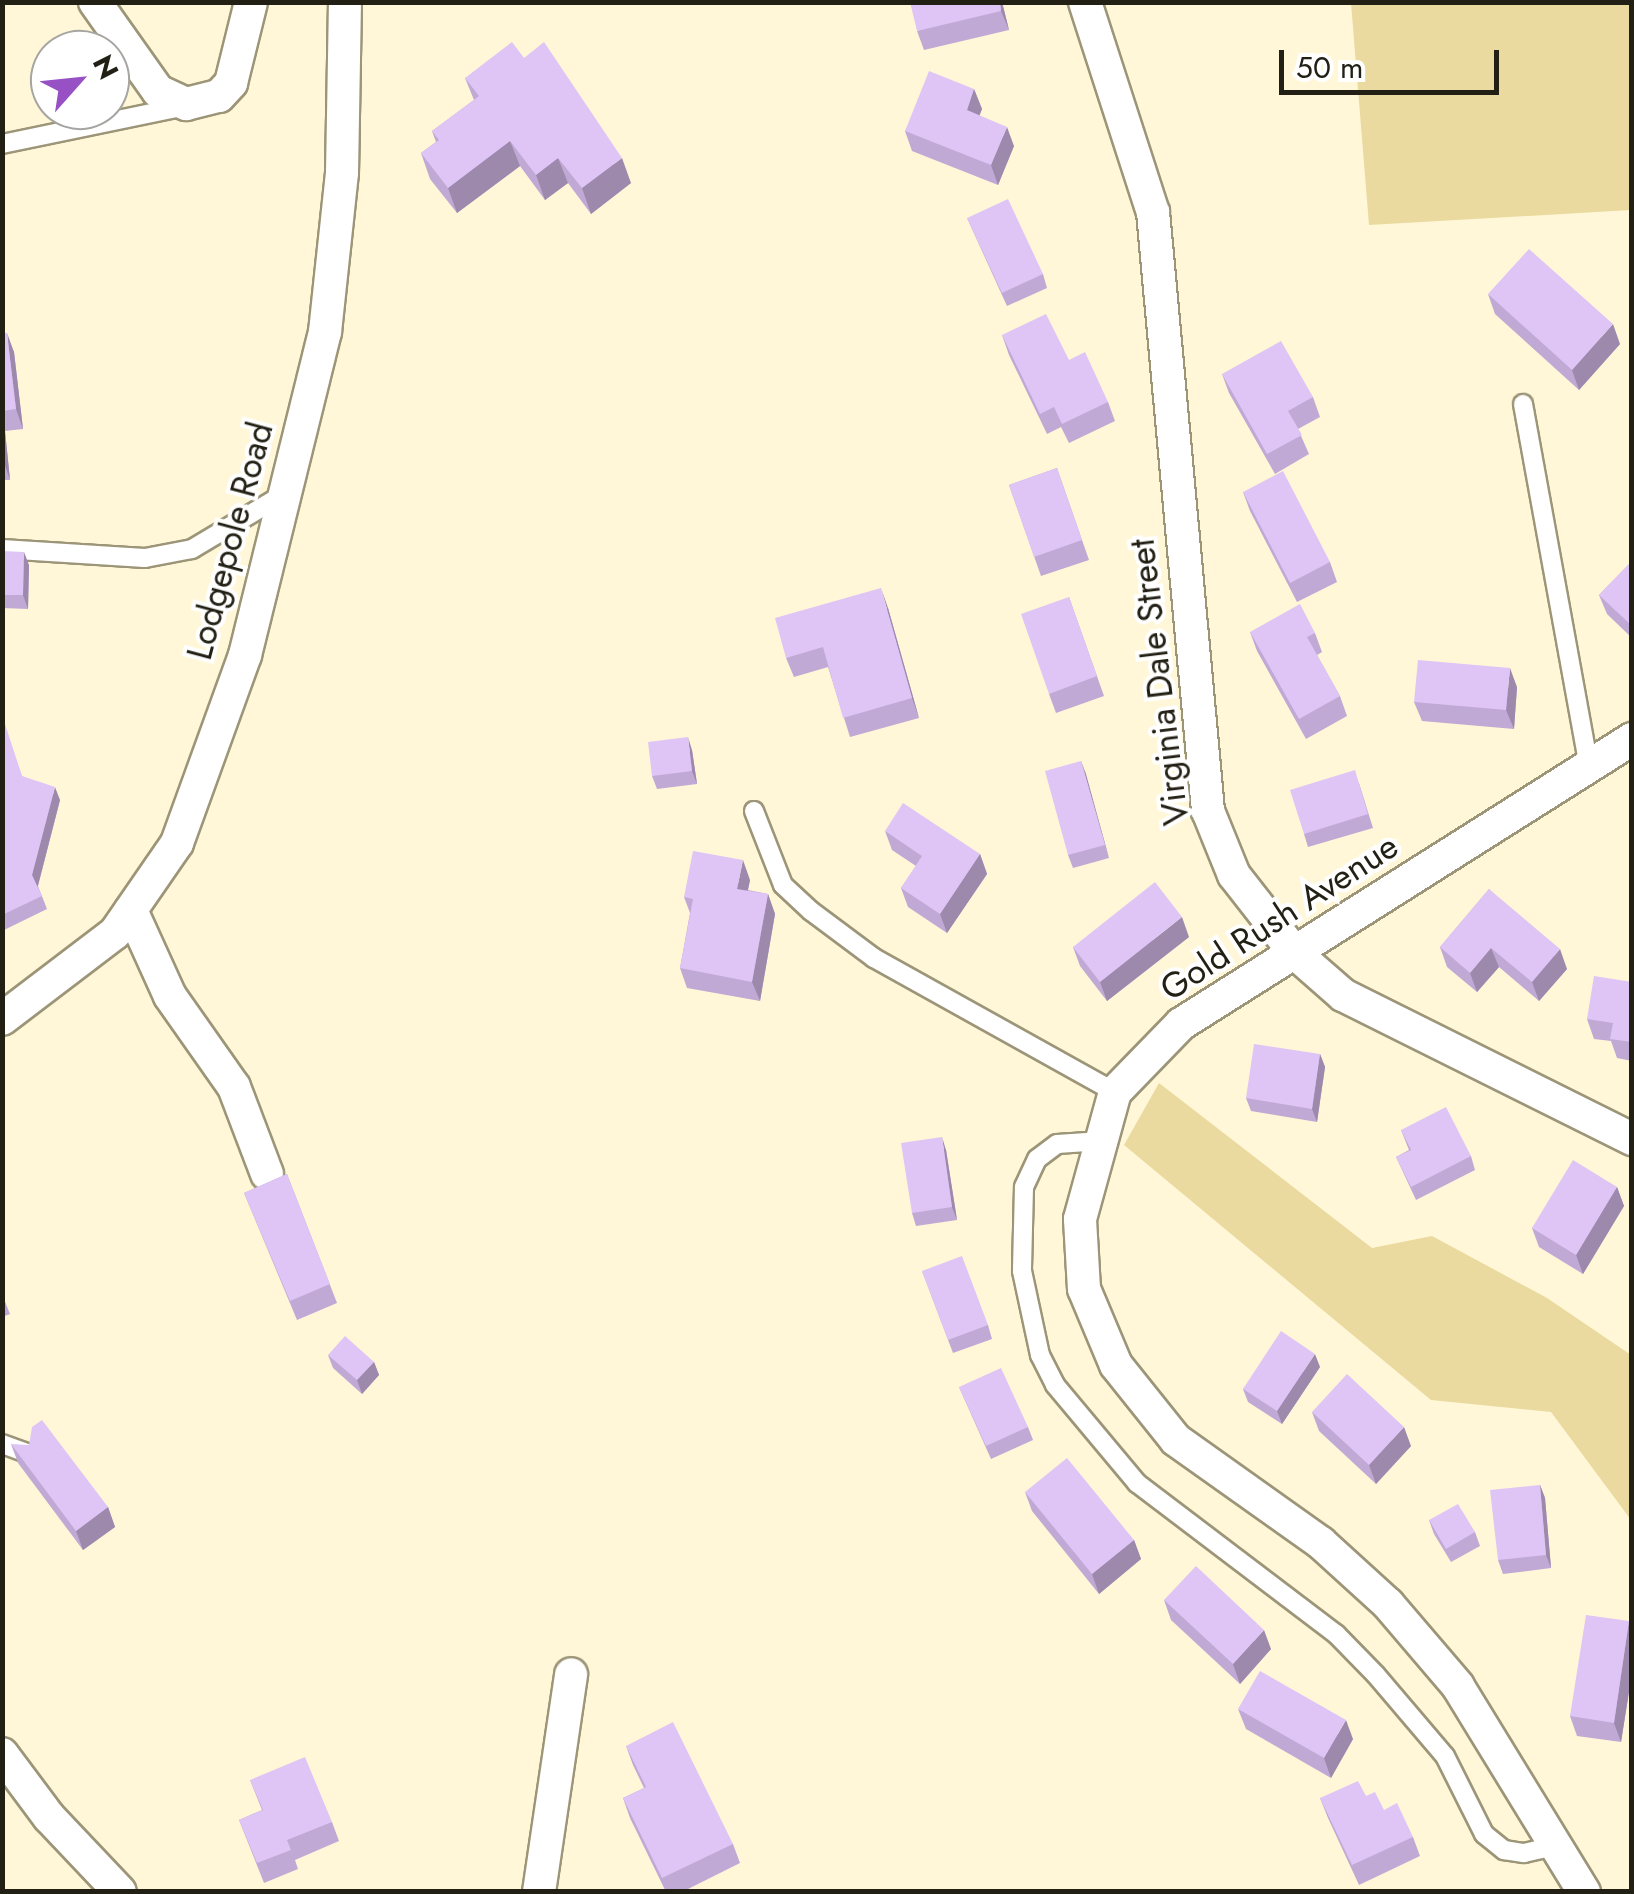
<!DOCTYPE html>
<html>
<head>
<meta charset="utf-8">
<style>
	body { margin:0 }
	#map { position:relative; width:1634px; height:1894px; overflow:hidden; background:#fff7d8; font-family:Jost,sans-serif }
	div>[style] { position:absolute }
	.green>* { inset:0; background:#eada9f }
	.roads { filter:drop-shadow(2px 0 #9c9578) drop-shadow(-2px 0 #9c9578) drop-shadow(0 2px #9c9578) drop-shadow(0 -2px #9c9578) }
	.lane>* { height:18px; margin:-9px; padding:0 9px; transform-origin:9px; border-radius:9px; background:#fff }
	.street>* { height:32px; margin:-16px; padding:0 16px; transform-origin:16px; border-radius:16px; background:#fff }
	.wall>* { inset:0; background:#c0a9d4 }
	.shaded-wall>* { inset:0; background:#9c89ac }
	.building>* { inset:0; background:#dfc4f6 }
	span { translate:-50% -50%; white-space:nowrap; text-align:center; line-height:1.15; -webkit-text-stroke:8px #fff; paint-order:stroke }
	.street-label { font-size:35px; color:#221f14 }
	.frame { position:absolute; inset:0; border:5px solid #221f14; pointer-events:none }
	.north { position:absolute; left:30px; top:30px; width:100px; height:100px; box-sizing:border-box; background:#fff; border:2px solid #a7a5a1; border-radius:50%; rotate:63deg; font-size:28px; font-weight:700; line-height:40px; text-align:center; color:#221f14 }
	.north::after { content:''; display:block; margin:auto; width:35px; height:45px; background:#9751c5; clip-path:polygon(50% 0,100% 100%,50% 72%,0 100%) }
	.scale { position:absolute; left:1279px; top:50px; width:220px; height:45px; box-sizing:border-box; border:5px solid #221f14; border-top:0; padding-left:12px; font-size:30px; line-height:35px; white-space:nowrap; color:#221f14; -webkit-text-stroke:8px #fff; paint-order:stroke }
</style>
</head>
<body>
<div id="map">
	<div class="green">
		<i style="clip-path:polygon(1351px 3px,1631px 3px,1631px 210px,1369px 225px)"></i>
		<i style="clip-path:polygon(1159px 1083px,1372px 1248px,1432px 1236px,1547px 1298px,1631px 1355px,1631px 1520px,1551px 1412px,1431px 1400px,1124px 1145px)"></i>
	</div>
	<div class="roads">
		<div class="lane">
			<i style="left:2px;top:144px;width:188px;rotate:-11.7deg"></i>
			<i style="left:1523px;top:404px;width:373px;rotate:79.7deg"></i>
			<i style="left:2px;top:549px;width:143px;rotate:3.6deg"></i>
			<i style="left:145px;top:558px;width:48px;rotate:-10.8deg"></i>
			<i style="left:192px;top:549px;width:107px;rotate:-30.9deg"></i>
			<i style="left:754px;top:811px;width:79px;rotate:68.6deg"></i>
			<i style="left:783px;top:885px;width:38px;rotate:43deg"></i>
			<i style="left:811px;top:911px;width:79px;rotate:36.7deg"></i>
			<i style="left:874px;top:958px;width:276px;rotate:29.1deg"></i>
			<i style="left:1102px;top:1141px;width:45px;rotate:176.2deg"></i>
			<i style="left:1057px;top:1144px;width:25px;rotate:143deg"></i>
			<i style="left:1037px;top:1159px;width:31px;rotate:115deg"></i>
			<i style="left:1024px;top:1187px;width:84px;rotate:91.4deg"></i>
			<i style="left:1022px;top:1271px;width:86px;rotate:77.9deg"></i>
			<i style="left:1040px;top:1355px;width:34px;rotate:63deg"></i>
			<i style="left:1055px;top:1385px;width:128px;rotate:50.1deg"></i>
			<i style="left:1137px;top:1483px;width:250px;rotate:37.2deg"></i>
			<i style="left:1336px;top:1634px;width:57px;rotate:45.7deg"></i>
			<i style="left:1376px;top:1675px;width:106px;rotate:49.6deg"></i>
			<i style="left:1445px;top:1756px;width:87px;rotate:63.4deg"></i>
			<i style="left:1484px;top:1834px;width:26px;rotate:39deg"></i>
			<i style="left:1504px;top:1850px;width:20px;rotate:9deg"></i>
			<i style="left:1524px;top:1853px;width:37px;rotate:-13deg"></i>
			<i style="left:2px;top:1444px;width:29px;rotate:20deg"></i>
		</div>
		<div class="street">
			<i style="left:95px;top:2px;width:109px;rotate:54.7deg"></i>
			<i style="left:158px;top:91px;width:31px;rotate:25deg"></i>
			<i style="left:186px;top:104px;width:34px;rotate:-14deg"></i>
			<i style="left:219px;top:96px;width:18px;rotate:-47deg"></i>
			<i style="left:231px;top:83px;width:83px;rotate:-76.1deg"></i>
			<i style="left:1085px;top:2px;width:221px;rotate:72.1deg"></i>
			<i style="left:1153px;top:212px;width:602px;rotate:84.75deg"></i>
			<i style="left:1208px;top:811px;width:69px;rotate:67.9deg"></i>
			<i style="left:1234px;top:875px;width:99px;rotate:52deg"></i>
			<i style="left:1295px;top:953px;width:64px;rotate:41.2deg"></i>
			<i style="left:1343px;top:995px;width:323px;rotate:26.5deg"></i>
			<i style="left:131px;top:910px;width:94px;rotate:65.6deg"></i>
			<i style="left:170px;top:996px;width:111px;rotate:54.9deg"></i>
			<i style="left:234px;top:1087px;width:93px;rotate:69.2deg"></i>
			<i style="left:2px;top:1019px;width:142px;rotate:-37.3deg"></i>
			<i style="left:115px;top:933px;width:109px;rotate:-55.4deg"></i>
			<i style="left:177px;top:843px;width:200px;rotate:-70.1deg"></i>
			<i style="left:245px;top:655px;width:333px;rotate:-76.1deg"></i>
			<i style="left:325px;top:332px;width:160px;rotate:-83.9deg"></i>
			<i style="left:342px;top:173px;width:171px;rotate:-89deg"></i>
			<i style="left:2px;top:1754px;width:79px;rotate:53.3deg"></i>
			<i style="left:49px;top:1817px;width:103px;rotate:46.6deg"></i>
			<i style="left:539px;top:1892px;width:220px;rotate:-81.6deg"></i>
			<i style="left:1584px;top:1892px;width:241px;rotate:-121.5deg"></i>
			<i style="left:1458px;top:1686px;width:108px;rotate:-130.5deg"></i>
			<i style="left:1388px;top:1604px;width:91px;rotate:-137.7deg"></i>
			<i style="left:1321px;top:1543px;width:178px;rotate:-144.6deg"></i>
			<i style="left:1176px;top:1440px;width:96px;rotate:-128.7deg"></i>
			<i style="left:1116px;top:1365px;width:82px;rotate:-112.8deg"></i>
			<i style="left:1084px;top:1289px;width:70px;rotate:-93.3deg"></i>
			<i style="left:1080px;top:1219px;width:132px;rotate:-74.6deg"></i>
			<i style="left:1115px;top:1092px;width:95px;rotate:-45.9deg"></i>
			<i style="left:1181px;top:1024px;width:534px;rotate:-32.29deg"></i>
		</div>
	</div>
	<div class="wall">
		<i style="clip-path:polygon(1002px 2px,1009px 30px,924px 50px,917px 31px)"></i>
		<i style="clip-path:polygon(524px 58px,631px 183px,591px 214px,568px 183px,545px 200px,520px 166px,457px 213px,430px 179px,421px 153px,436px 142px,432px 131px,474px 100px,465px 78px)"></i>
		<i style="clip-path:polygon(974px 89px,982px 109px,979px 115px,1014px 146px,998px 185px,912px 151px,905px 131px)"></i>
		<i style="clip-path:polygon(967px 218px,1043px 274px,1047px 288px,1007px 306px)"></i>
		<i style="clip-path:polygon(1488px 294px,1620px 344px,1579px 390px,1495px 314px)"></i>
		<i style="clip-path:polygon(2px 333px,14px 352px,23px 429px,5px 431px,10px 480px,2px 480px)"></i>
		<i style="clip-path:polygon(1002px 335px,1069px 360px,1108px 402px,1115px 421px,1069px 443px,1061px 427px,1047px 434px,1009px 355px)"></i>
		<i style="clip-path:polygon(1222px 374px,1313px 397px,1320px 417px,1298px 429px,1309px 454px,1275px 474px,1229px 393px)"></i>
		<i style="clip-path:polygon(1057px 468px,1089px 560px,1041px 576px,1009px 485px)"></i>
		<i style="clip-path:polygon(1243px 492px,1330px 562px,1337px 582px,1297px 602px,1250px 511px)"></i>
		<i style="clip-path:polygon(2px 551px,29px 565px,28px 609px,2px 608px)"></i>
		<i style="clip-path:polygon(1632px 561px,1632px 638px,1607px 614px,1599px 595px)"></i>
		<i style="clip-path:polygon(1069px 597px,1104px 696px,1056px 713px,1049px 694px)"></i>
		<i style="clip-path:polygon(888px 608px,919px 718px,850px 737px,828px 667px,794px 677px,786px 658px)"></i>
		<i style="clip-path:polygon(1250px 632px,1315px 633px,1322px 652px,1317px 655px,1340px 696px,1347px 716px,1306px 739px,1257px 651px)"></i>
		<i style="clip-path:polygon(1517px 687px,1514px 729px,1422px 721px,1414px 702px)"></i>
		<i style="clip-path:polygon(2px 725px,22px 776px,60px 800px,38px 886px,47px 909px,2px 931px)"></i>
		<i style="clip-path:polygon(692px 750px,697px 784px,657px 789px,652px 776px)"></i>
		<i style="clip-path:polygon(1081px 761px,1109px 858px,1073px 868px,1068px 855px)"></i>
		<i style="clip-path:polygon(1359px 783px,1373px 828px,1308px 847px,1304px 834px)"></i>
		<i style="clip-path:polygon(885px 831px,980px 854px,987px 874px,947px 933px,908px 907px,901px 888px,916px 866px,892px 850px)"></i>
		<i style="clip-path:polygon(750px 880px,748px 890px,768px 894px,775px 914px,760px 1001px,687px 988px,680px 968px,690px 913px,684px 897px)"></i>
		<i style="clip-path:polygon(1489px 889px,1567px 969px,1539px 1001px,1499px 967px,1477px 992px,1447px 967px,1440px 947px)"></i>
		<i style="clip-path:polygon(1189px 937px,1107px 1001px,1080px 966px,1073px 947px)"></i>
		<i style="clip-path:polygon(1632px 982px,1632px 1061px,1617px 1058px,1611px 1041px,1594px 1039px,1587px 1019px)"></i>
		<i style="clip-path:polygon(1320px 1054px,1325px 1067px,1317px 1122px,1251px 1111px,1246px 1098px)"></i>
		<i style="clip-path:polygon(1401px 1130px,1471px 1156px,1475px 1170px,1416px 1200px,1396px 1157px,1409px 1150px)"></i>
		<i style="clip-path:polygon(946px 1150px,957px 1220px,916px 1226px,912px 1213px)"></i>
		<i style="clip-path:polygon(287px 1174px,337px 1303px,297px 1320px,244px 1193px)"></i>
		<i style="clip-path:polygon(1617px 1187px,1624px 1206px,1583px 1274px,1539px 1247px,1532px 1228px)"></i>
		<i style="clip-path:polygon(922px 1271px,988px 1325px,992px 1339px,953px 1353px)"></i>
		<i style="clip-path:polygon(2px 1294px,10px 1314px,2px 1317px)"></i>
		<i style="clip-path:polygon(328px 1355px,374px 1362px,379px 1375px,362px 1394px,333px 1368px)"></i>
		<i style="clip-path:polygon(1320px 1367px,1282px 1424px,1248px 1402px,1243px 1389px)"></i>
		<i style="clip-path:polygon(959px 1387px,1028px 1427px,1033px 1440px,991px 1459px)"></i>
		<i style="clip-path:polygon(1312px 1412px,1411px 1446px,1376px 1484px,1319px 1431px)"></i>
		<i style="clip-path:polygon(11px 1444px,108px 1507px,115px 1527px,83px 1550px,18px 1463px)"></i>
		<i style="clip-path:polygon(1540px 1485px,1545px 1498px,1551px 1568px,1503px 1574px,1498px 1560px)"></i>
		<i style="clip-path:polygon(1025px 1492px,1134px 1540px,1141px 1559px,1099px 1594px,1032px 1511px)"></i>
		<i style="clip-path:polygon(1429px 1520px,1475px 1532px,1480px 1546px,1451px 1562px,1434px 1534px)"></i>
		<i style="clip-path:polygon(1164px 1600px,1271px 1649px,1240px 1684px,1171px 1620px)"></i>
		<i style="clip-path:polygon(1629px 1621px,1632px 1627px,1632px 1673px,1621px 1742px,1577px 1736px,1570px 1716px)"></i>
		<i style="clip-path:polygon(1238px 1709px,1353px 1739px,1331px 1778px,1246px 1729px)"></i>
		<i style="clip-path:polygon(626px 1746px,733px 1844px,740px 1863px,682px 1892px,666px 1892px,630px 1818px,623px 1798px,644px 1788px,633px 1765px)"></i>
		<i style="clip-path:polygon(250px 1780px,332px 1822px,339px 1841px,295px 1860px,298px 1869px,264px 1883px,239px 1820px,262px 1810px)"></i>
		<i style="clip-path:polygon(1366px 1796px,1413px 1837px,1420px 1856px,1359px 1885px,1328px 1818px,1320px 1798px)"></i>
	</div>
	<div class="shaded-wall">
		<i style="clip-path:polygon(1000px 2px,1002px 2px,1009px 30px,1001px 11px)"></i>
		<i style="clip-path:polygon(974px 89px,982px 109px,974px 130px,967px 110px)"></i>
		<i style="clip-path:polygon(1007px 127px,1014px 146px,998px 185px,991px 165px)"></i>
		<i style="clip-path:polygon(510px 141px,520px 166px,457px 213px,448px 188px)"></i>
		<i style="clip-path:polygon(558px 158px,568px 183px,545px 200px,536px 175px)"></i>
		<i style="clip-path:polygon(622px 158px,631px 183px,591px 214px,582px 188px)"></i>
		<i style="clip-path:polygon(1613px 324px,1620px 344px,1579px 390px,1572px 370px)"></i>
		<i style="clip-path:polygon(7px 333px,14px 352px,23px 429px,16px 409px)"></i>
		<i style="clip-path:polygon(2px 424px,5px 431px,10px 480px,3px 460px)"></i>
		<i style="clip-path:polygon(24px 552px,29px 565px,28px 609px,23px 595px)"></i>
		<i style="clip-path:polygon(881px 588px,888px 608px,919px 718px,912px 698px)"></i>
		<i style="clip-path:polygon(1510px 668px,1517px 687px,1514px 729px,1506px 710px)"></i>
		<i style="clip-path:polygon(688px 737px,692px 750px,697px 784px,692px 771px)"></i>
		<i style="clip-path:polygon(1081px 761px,1086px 774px,1109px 858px,1105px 845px)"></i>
		<i style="clip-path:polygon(55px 787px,60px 800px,37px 889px,32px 875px)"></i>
		<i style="clip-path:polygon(980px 854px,987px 874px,947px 933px,940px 914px)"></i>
		<i style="clip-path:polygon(743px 860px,750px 880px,744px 908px,737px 889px)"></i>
		<i style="clip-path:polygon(768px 894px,775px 914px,760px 1001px,752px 982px)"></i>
		<i style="clip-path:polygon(1182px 917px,1189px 937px,1107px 1001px,1100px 982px)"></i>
		<i style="clip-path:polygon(1491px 948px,1499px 967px,1477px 992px,1470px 973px)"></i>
		<i style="clip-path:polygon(1560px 949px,1567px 969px,1539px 1001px,1532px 982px)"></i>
		<i style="clip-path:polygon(1320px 1054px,1325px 1067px,1317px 1122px,1312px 1109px)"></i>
		<i style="clip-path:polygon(942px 1137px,946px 1150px,957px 1220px,952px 1207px)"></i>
		<i style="clip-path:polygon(1617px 1187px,1624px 1206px,1583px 1274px,1576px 1255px)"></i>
		<i style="clip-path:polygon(1315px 1354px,1320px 1367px,1282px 1424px,1277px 1411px)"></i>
		<i style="clip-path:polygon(374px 1362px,379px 1375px,362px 1394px,357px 1380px)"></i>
		<i style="clip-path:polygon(1404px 1427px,1411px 1446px,1376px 1484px,1369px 1465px)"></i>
		<i style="clip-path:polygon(1540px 1485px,1545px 1498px,1551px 1568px,1546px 1555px)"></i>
		<i style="clip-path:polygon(108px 1507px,115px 1527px,83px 1550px,76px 1531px)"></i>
		<i style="clip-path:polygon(1134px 1540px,1141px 1559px,1099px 1594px,1092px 1574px)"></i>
		<i style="clip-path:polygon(1629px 1621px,1632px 1627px,1632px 1673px,1621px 1742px,1614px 1723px)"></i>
		<i style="clip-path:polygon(1264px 1630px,1271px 1649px,1240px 1684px,1233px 1664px)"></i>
		<i style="clip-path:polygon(1346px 1720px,1353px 1739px,1331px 1778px,1324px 1758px)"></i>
	</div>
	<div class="building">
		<i style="clip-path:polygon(910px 2px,1000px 2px,1001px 11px,917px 31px)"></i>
		<i style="clip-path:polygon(512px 42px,524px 58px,544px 42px,622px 158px,582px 188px,558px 158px,536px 175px,510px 141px,448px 188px,421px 153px,439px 140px,432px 131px,479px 96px,465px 78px)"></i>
		<i style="clip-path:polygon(929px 71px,974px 89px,967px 110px,1007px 127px,991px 165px,905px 131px)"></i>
		<i style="clip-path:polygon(1008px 199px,1043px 274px,1002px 293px,967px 218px)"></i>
		<i style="clip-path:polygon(1529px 249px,1613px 324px,1572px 370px,1488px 294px)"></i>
		<i style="clip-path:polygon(1046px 314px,1069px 360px,1085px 352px,1108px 402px,1062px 424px,1054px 407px,1040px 414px,1002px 335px)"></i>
		<i style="clip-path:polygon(2px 333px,7px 333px,16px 409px,2px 411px)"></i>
		<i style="clip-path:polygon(1281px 341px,1313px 397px,1288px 411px,1302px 435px,1267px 454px,1222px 374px)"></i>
		<i style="clip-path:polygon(1057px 468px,1082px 540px,1034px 557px,1009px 485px)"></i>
		<i style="clip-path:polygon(1283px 471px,1330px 562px,1290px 583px,1243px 492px)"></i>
		<i style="clip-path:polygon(2px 551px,24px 552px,23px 595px,2px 595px)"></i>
		<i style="clip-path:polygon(1632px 561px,1632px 626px,1599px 595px)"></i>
		<i style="clip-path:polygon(881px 588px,912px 698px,843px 718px,823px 647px,786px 658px,775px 618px)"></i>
		<i style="clip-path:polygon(1069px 597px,1097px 676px,1049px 694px,1021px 614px)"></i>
		<i style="clip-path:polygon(1300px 604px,1315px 633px,1307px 637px,1340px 696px,1299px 719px,1250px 632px)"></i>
		<i style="clip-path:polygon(1418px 660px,1510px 668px,1506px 710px,1414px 702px)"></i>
		<i style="clip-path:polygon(5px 724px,22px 776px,55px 787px,32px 875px,42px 896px,2px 915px,2px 725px)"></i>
		<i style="clip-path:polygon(688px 737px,692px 771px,652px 776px,648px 742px)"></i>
		<i style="clip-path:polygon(1081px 761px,1105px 845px,1068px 855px,1045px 771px)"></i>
		<i style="clip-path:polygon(1355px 770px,1368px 814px,1304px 834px,1290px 790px)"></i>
		<i style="clip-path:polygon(903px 803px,980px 854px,940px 914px,901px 888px,922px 856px,885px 831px)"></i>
		<i style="clip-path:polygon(693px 851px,743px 860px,737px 889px,768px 894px,752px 982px,680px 968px,693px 899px,684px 897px)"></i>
		<i style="clip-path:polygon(1155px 882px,1182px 917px,1100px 982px,1073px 947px)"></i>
		<i style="clip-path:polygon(1489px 889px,1560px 949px,1532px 982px,1491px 948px,1470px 973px,1440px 947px)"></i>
		<i style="clip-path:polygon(1594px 976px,1632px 982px,1632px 1042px,1610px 1039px,1613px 1023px,1587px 1019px)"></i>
		<i style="clip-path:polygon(1254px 1044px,1320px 1054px,1312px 1109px,1246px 1098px)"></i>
		<i style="clip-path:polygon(1446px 1107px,1471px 1156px,1411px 1187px,1396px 1157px,1411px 1150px,1401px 1130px)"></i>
		<i style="clip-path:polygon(942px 1137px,952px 1207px,912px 1213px,901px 1143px)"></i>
		<i style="clip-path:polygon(1573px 1160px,1617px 1187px,1576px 1255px,1532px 1228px)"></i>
		<i style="clip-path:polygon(287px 1174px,330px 1284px,290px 1301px,244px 1193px)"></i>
		<i style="clip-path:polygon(962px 1256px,988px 1325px,948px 1340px,922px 1271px)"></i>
		<i style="clip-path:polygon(1281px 1331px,1315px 1354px,1277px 1411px,1243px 1389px)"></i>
		<i style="clip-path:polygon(345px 1336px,374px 1362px,357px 1380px,328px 1355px)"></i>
		<i style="clip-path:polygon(1001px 1368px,1028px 1427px,986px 1446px,959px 1387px)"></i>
		<i style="clip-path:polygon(1347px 1374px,1404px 1427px,1369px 1465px,1312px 1412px)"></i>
		<i style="clip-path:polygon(42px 1420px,108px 1507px,76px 1531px,11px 1444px,29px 1445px,32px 1427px)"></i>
		<i style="clip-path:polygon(1067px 1458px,1134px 1540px,1092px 1574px,1025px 1492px)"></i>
		<i style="clip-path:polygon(1540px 1485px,1546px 1555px,1498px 1560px,1490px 1490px)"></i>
		<i style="clip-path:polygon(1458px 1504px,1475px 1532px,1446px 1549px,1429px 1520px)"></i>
		<i style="clip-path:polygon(1196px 1566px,1264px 1630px,1233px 1664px,1164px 1600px)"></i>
		<i style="clip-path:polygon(1586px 1615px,1629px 1621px,1614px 1723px,1570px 1716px)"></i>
		<i style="clip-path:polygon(1260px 1671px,1346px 1720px,1324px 1758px,1238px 1709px)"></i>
		<i style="clip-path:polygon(673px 1722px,733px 1844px,662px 1878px,623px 1798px,646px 1787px,626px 1746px)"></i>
		<i style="clip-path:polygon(305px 1757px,332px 1822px,287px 1840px,291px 1850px,257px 1863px,239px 1820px,263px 1810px,250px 1780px)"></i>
		<i style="clip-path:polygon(1358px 1781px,1366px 1796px,1375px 1792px,1384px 1810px,1397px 1803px,1413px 1837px,1352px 1865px,1320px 1798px)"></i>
	</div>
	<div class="street-label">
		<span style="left:230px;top:541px;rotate:-75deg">Lodgepole Road</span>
		<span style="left:1159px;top:682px;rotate:-97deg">Virginia Dale Street</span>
		<span style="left:1279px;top:917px;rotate:-33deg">Gold Rush Avenue</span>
	</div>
	<div class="frame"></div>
	<div class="north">N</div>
	<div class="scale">50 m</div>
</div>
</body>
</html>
